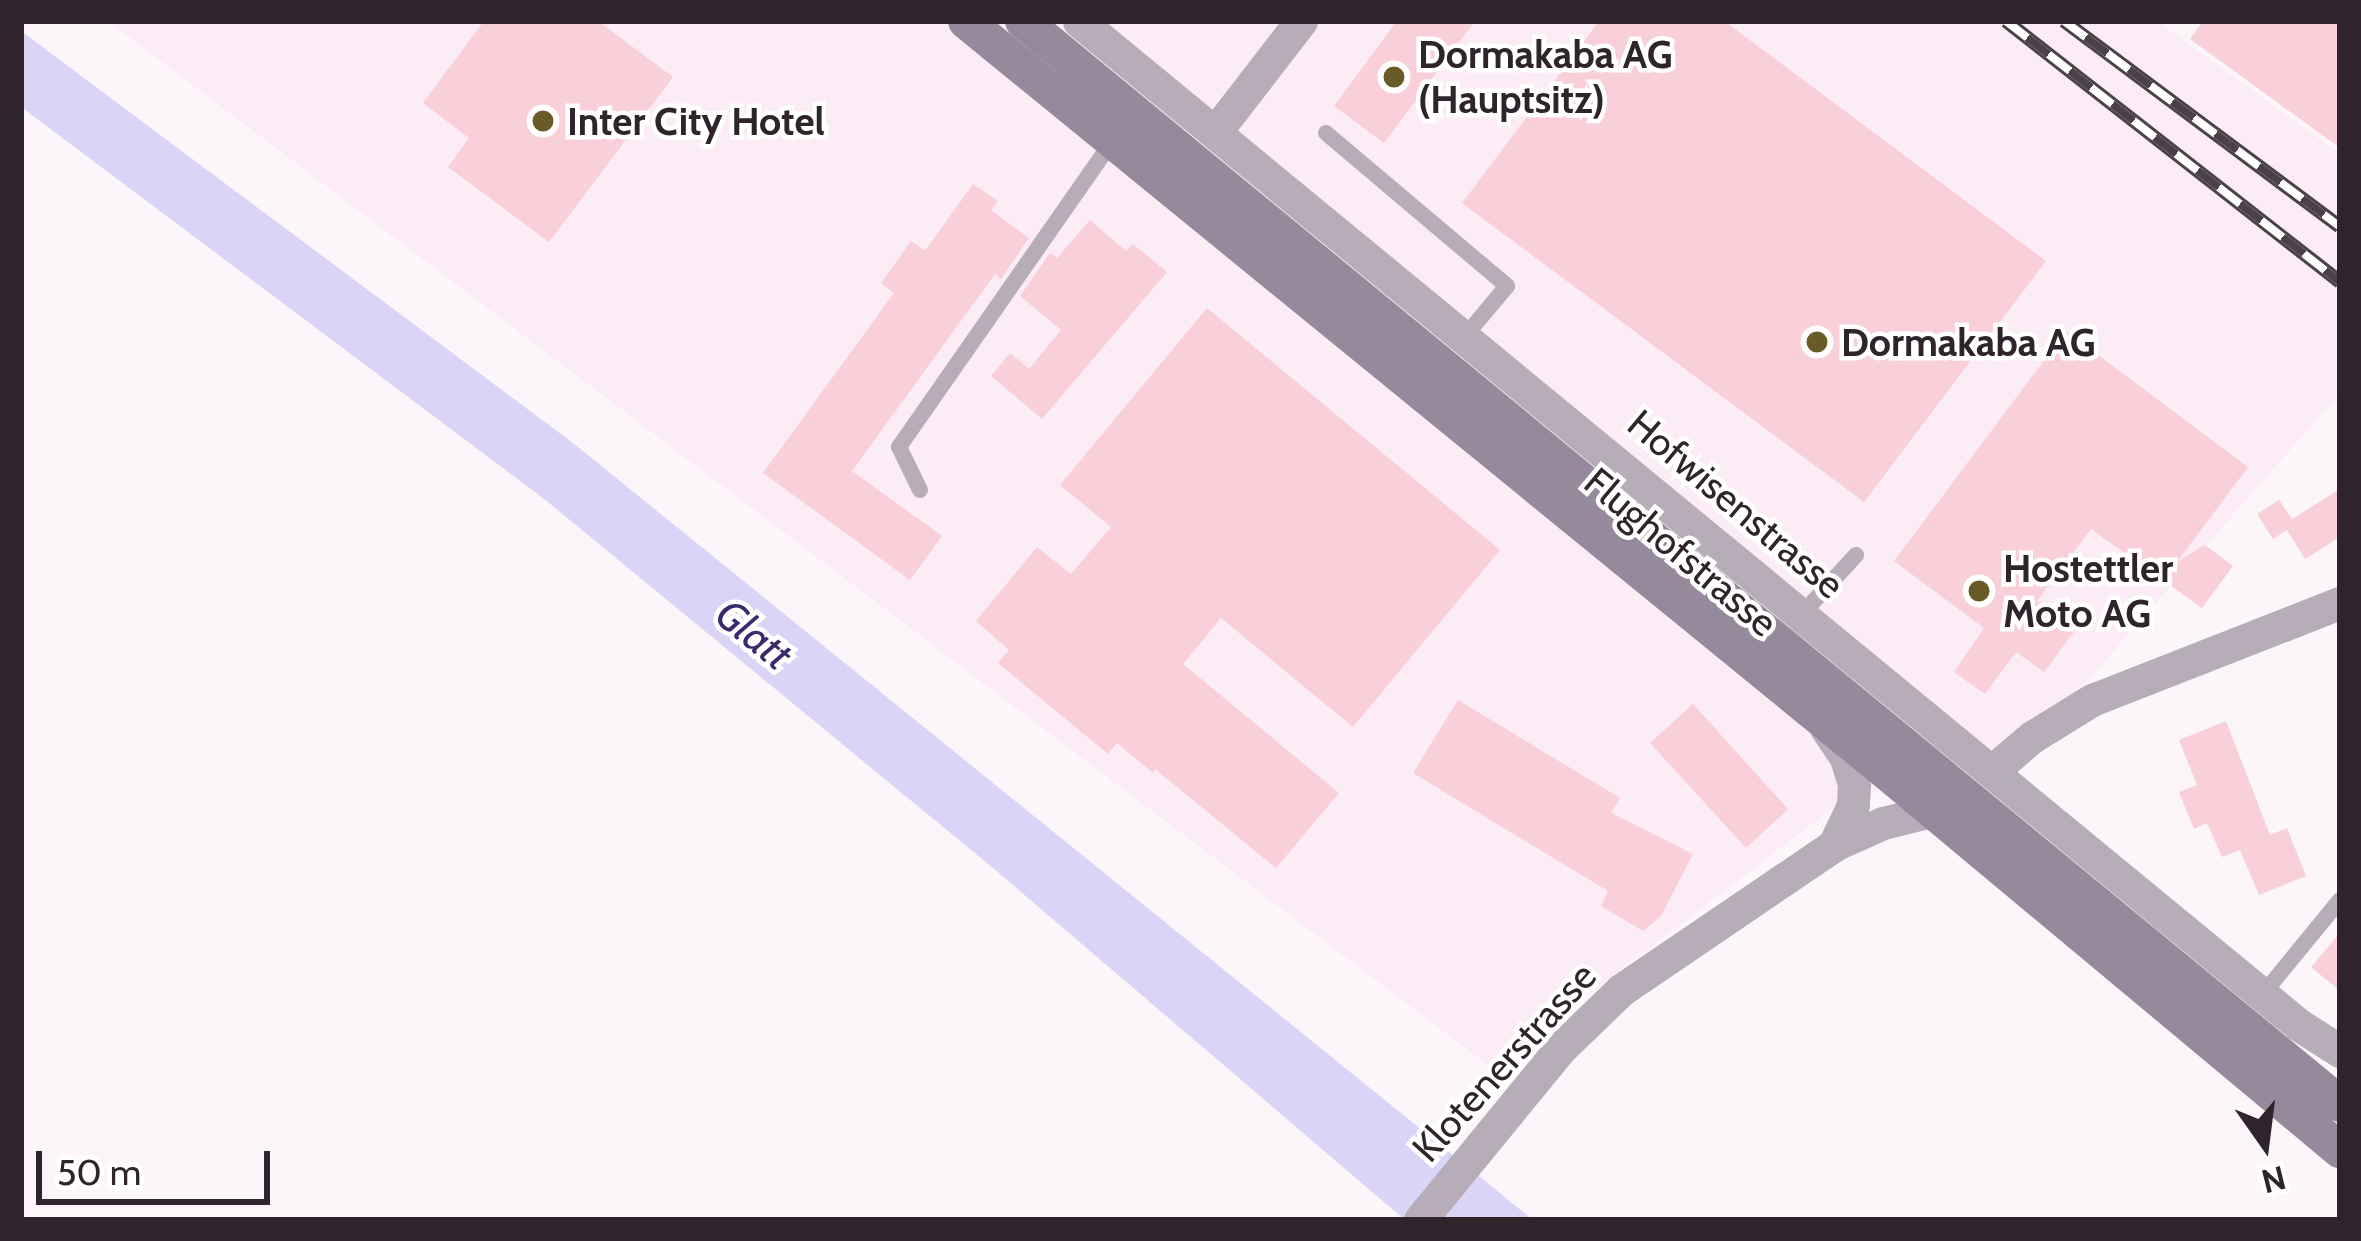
<!DOCTYPE html>
<html>
<head>
<meta charset="utf-8">
<style>
	body { margin:0 }
	#map { position:relative; width:2361px; height:1241px; overflow:hidden; background:#fcf6fa; font-family:Cabin,sans-serif }
	div>[style] { position:absolute }
	.built>* { inset:0; background:#fbecf6 }
	.water>* { inset:0; background:#dad4f7 }
	.building>* { inset:0; background:#f9cfd9 }
	.service>* { height:16px; margin:-8px; padding:0 8px; transform-origin:8px; border-radius:8px; background:#b6adb9 }
	.minor>* { height:33px; margin:-16.5px; padding:0 16.5px; transform-origin:16.5px; border-radius:16.5px; background:#b6adb9 }
	.secondary>* { height:36px; margin:-18px; padding:0 18px; transform-origin:18px; border-radius:18px; background:#95899b }
	.rail>* { height:14px; margin-top:-7px; transform-origin:0; background:repeating-linear-gradient(90deg,#fff 0 27px,#4b4149 0 54px); box-sizing:border-box; border-block:3px solid #4b4149 }
	.dots>* { width:33px; height:33px; translate:-50% -50%; box-sizing:border-box; border:6px solid #fff; border-radius:50% }
	span { translate:-50% -50%; white-space:nowrap; text-align:center; line-height:1.15; -webkit-text-stroke:9px #fff; paint-order:stroke }
	.poi-label { font-size:39px; color:#2f242c; font-weight:700 }
	.left { translate:0 -50%; text-align:left }
	.street-label { font-size:39px; color:#2f242c }
	.water-label { font-size:42px; color:#3c296b; font-style:italic }
	.frame { position:absolute; inset:0; border:24px solid #2f242c; pointer-events:none }
	.north { position:absolute; left:2205px; top:1085px; width:120px; height:120px; -webkit-text-stroke:9px #fff; paint-order:stroke; rotate:166deg; font-size:33px; font-weight:700; line-height:48px; text-align:center; color:#2f242c }
	.north::after { content:''; display:block; margin:auto; width:42px; height:54px; background:#2f242c; clip-path:polygon(50% 0,100% 100%,50% 72%,0 100%) }
	.scale { position:absolute; left:36px; top:1151px; width:234px; height:54px; box-sizing:border-box; border:6px solid #2f242c; border-top:0; padding-left:15px; font-size:36px; line-height:42px; white-space:nowrap; color:#2f242c; -webkit-text-stroke:9px #fff; paint-order:stroke }
</style>
</head>
<body>
<div id="map">
	<div class="built">
		<i style="clip-path:polygon(108px 21px,2157px 21px,2340px 154px,2340px 393px,2037px 738px,1834px 807px,1492px 1068px)"></i>
	</div>
	<div class="water">
		<i style="clip-path:polygon(21px 31px,573px 443px,1533px 1220px,1405px 1220px,993px 868px,543px 498px,21px 107px)"></i>
	</div>
	<div class="building">
		<i style="clip-path:polygon(484px 21px,598px 21px,673px 77px,549px 242px,448px 167px,469px 138px,423px 103px)"></i>
		<i style="clip-path:polygon(1397px 21px,1475px 21px,1384px 143px,1334px 106px)"></i>
		<i style="clip-path:polygon(1599px 21px,1724px 21px,2046px 261px,1864px 502px,1462px 203px)"></i>
		<i style="clip-path:polygon(2203px 21px,2340px 21px,2340px 148px,2190px 39px)"></i>
		<i style="clip-path:polygon(973px 184px,998px 201px,991px 210px,1029px 238px,1001px 279px,995px 274px,852px 471px,942px 536px,910px 580px,763px 473px,894px 293px,881px 283px,911px 241px,925px 251px)"></i>
		<i style="clip-path:polygon(1090px 220px,1126px 251px,1133px 244px,1167px 272px,1042px 419px,991px 376px,1010px 353px,1029px 369px,1061px 330px,1020px 296px,1050px 253px,1057px 258px)"></i>
		<i style="clip-path:polygon(1207px 308px,1500px 550px,1353px 727px,1221px 618px,1183px 664px,1339px 793px,1276px 868px,1155px 769px,1153px 773px,1117px 743px,1108px 754px,998px 663px,1009px 650px,976px 621px,1037px 547px,1071px 574px,1111px 527px,1060px 485px)"></i>
		<i style="clip-path:polygon(2066px 331px,2248px 467px,2177px 562px,2205px 545px,2233px 566px,2202px 608px,2091px 529px,2037px 601px,2076px 629px,2044px 672px,2016px 652px,1985px 694px,1954px 672px,1984px 628px,1894px 561px)"></i>
		<i style="clip-path:polygon(2340px 489px,2340px 537px,2305px 559px,2287px 530px,2273px 539px,2257px 514px,2279px 500px,2292px 519px)"></i>
		<i style="clip-path:polygon(1458px 700px,1620px 798px,1611px 813px,1693px 854px,1661px 916px,1643px 931px,1601px 906px,1608px 891px,1413px 773px)"></i>
		<i style="clip-path:polygon(1693px 704px,1788px 809px,1746px 848px,1650px 743px)"></i>
		<i style="clip-path:polygon(2226px 721px,2270px 835px,2287px 828px,2306px 876px,2259px 895px,2240px 850px,2222px 857px,2207px 823px,2194px 829px,2179px 792px,2197px 785px,2179px 740px)"></i>
		<i style="clip-path:polygon(2340px 933px,2340px 991px,2311px 967px)"></i>
	</div>
	<div class="service">
		<i style="left:1326px;top:133px;width:237px;rotate:40.2deg"></i>
		<i style="left:1507px;top:286px;width:65px;rotate:130deg"></i>
		<i style="left:920px;top:490px;width:48px;rotate:-116deg"></i>
		<i style="left:899px;top:447px;width:374px;rotate:-55.1deg"></i>
		<i style="left:1802px;top:614px;width:80px;rotate:-47.5deg"></i>
		<i style="left:2263px;top:994px;width:122px;rotate:-50.7deg"></i>
	</div>
	<div class="minor">
		<i style="left:1079px;top:21px;width:1580px;rotate:39.45deg"></i>
		<i style="left:2299px;top:1025px;width:49px;rotate:32.4deg"></i>
		<i style="left:1216px;top:131px;width:139px;rotate:-52.3deg"></i>
		<i style="left:1826px;top:728px;width:36px;rotate:56deg"></i>
		<i style="left:1846px;top:758px;width:27px;rotate:73deg"></i>
		<i style="left:1854px;top:784px;width:21px;rotate:93deg"></i>
		<i style="left:1853px;top:805px;width:44px;rotate:115.4deg"></i>
		<i style="left:1992px;top:771px;width:52px;rotate:-40.4deg"></i>
		<i style="left:2032px;top:737px;width:70px;rotate:-31.7deg"></i>
		<i style="left:2092px;top:700px;width:266px;rotate:-21.4deg"></i>
		<i style="left:1420px;top:1220px;width:221px;rotate:-50.7deg"></i>
		<i style="left:1560px;top:1049px;width:85px;rotate:-44deg"></i>
		<i style="left:1621px;top:990px;width:258px;rotate:-34.2deg"></i>
		<i style="left:1834px;top:845px;width:54px;rotate:-24.2deg"></i>
		<i style="left:1883px;top:823px;width:50px;rotate:-13.8deg"></i>
	</div>
	<div class="secondary">
		<i style="left:966px;top:21px;width:1185px;rotate:39.21deg"></i>
		<i style="left:1884px;top:770px;width:594px;rotate:39.81deg"></i>
		<i style="left:1023px;top:21px;width:1705px;rotate:39.43deg"></i>
	</div>
	<div class="rail">
		<i style="left:2006px;top:21px;width:424px;rotate:38deg"></i>
		<i style="left:2064px;top:21px;width:344px;rotate:36.7deg"></i>
	</div>
	<div class="dots">
		<i style="left:1394px;top:77px;background:#685b28"></i>
		<i style="left:543px;top:121px;background:#685b28"></i>
		<i style="left:1817px;top:342px;background:#685b28"></i>
		<i style="left:1979px;top:591px;background:#685b28"></i>
	</div>
	<div class="poi-label">
		<span class="left" style="left:1418px;top:77px">Dormakaba AG<br>(Hauptsitz)</span>
		<span class="left" style="left:567px;top:121px">Inter City Hotel</span>
		<span class="left" style="left:1841px;top:342px">Dormakaba AG</span>
		<span class="left" style="left:2003px;top:591px">Hostettler<br>Moto AG</span>
	</div>
	<div class="street-label">
		<span style="left:1736px;top:504px;rotate:40deg">Hofwisenstrasse</span>
		<span style="left:1681px;top:552px;rotate:40deg">Flughofstrasse</span>
		<span style="left:1504px;top:1062px;rotate:-48deg">Klotenerstrasse</span>
	</div>
	<div class="water-label">
		<span style="left:754px;top:634px;rotate:39deg">Glatt</span>
	</div>
	<div class="frame"></div>
	<div class="north">N</div>
	<div class="scale">50 m</div>
</div>
</body>
</html>
